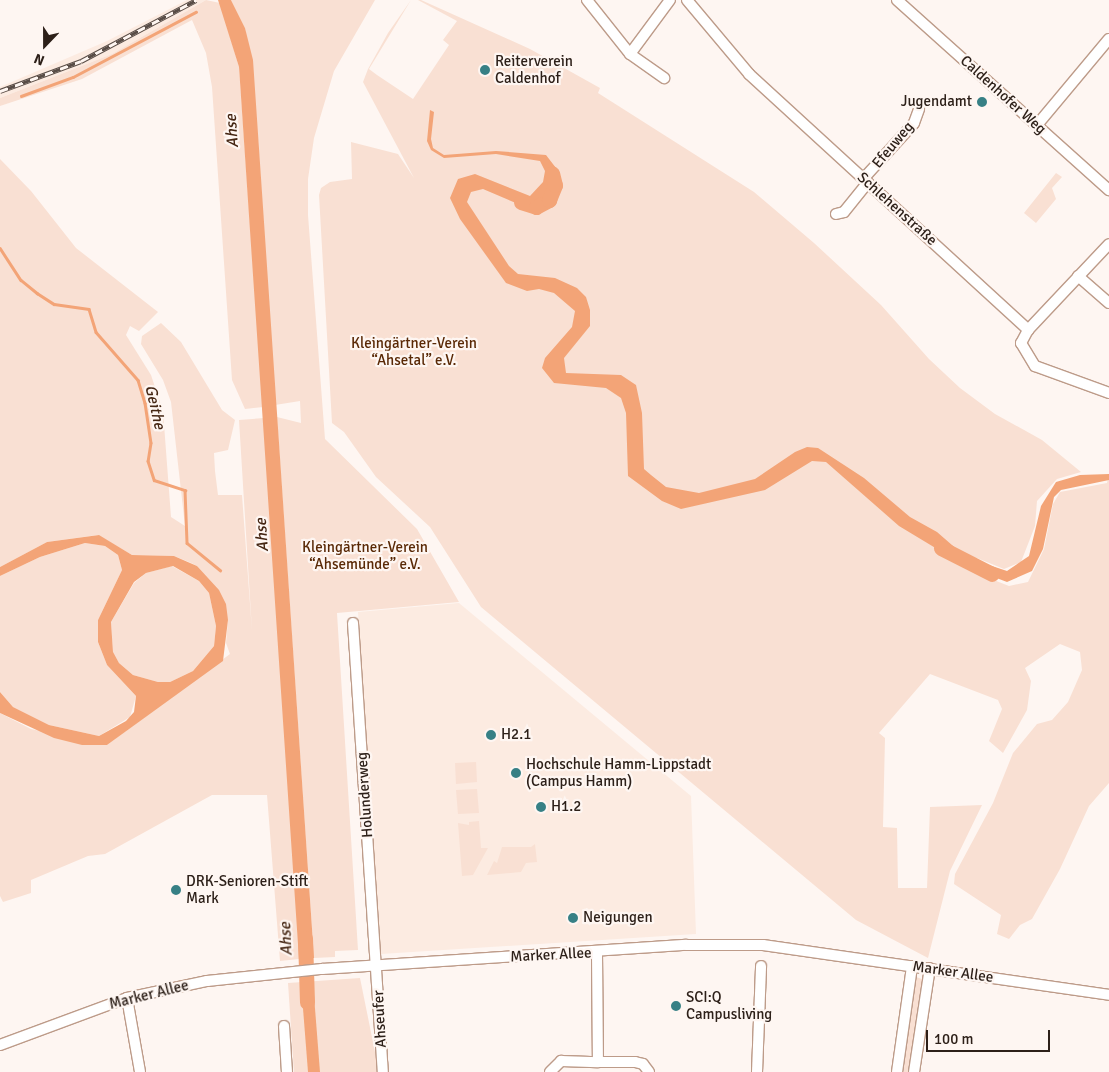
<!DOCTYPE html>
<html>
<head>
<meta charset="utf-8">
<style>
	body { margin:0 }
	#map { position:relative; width:1109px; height:1072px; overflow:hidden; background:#fef6f2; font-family:Signika,sans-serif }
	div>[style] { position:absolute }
	.built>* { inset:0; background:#fcebe1 }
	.green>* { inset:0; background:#f9e0d3 }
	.water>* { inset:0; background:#f3a477 }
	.stream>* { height:2.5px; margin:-1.25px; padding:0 1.25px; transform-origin:1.25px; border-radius:1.25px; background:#f3a477 }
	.river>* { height:15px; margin:-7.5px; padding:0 7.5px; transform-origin:7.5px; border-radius:7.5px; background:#f3a477 }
	.roads { filter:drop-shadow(1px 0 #bd9b89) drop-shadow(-1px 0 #bd9b89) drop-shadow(0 1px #bd9b89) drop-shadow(0 -1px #bd9b89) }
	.minor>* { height:10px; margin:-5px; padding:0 5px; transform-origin:5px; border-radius:5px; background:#fff }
	.rail>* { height:4.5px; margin-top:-2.25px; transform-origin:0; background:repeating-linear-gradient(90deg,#fef6f2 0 8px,#594d47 0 16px); box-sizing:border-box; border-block:1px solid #594d47 }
	.dots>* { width:14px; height:14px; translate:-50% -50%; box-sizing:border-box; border:2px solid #fef6f2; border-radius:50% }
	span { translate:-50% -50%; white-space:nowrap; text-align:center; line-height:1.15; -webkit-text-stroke:4.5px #fef6f2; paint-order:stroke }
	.poi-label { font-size:15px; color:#2d2019 }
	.left { translate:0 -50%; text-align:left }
	.right { translate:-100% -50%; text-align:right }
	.street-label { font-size:15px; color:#2d2019 }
	.park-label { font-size:15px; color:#5a2906 }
	.water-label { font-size:16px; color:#452613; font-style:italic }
	.north { position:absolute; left:20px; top:20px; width:50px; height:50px; -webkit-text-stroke:4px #fef6f2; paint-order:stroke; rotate:202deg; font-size:14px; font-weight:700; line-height:20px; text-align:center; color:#2d2019 }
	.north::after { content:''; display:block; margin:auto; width:18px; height:22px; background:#2d2019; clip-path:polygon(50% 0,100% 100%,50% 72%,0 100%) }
	.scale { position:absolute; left:926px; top:1030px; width:124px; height:22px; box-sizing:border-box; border:2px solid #2d2019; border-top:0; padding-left:6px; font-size:15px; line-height:18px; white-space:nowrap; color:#2d2019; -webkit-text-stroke:4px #fef6f2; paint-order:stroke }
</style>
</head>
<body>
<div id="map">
	<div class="built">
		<i style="clip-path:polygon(187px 0,206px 0,112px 54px,0 98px,0 87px,107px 41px)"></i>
		<i style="clip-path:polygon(459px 603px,691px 796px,696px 934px,381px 954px,358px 612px)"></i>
	</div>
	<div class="green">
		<i style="clip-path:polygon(206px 0,220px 3px,239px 67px,263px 407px,245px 409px,232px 380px,212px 87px,206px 53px,192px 20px,82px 79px,0 106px,0 98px,112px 54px)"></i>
		<i style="clip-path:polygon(231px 0,375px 0,334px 71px,314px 138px,308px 179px,308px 215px,325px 439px,417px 529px,459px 602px,337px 613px,358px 950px,335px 951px,335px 957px,314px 958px,277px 417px,301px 423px,300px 401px,275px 405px,258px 138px,245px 28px)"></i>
		<i style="clip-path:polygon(411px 0,369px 69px,377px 75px,413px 99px,449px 45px,443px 40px,457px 21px,418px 0,421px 0,530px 49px,600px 88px,598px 93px,754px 192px,814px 243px,881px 305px,929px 359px,960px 388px,995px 414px,1042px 440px,1081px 472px,1057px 479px,1037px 501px,1035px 526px,1021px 562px,1004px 569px,977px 558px,971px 571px,1009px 586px,1028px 582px,1044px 549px,1053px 504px,1060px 492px,1107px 483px,1109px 474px,1109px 783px,1089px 806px,1060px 869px,1032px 919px,1020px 925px,1009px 939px,997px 934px,1001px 915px,954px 884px,955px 874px,993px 803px,1013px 753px,1037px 724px,1052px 720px,1068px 702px,1082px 670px,1080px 652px,1060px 644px,1025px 668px,1031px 681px,1027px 710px,1003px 753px,989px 741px,1002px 709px,998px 700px,930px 674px,879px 733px,885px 738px,883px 827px,897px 828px,898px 888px,927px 888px,930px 807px,982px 805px,950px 871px,928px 958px,856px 920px,481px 607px,430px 527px,376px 477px,344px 432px,332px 423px,319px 195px,321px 188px,330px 182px,352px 179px,351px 142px,398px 154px,414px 178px,363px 82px,368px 69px,388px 33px)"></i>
		<i style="clip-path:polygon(0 159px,31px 191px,76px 248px,158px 312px,139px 331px,130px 326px,126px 335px,151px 375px,163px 411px,171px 517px,185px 526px,171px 402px,163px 380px,141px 344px,142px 336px,161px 323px,181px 342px,222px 410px,235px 420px,228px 450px,214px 453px,215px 471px,218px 495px,242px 495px,252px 631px,239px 420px,264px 418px,288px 732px,299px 959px,280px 961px,267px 795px,212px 795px,105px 854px,88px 856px,31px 880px,31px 893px,3px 902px,0 896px,0 713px,31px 729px,107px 745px,230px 654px,226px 643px,228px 620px,197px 566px,189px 562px,174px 556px,132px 555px,98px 535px,47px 542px,0 567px)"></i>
		<i style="clip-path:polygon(1056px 173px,1062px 177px,1052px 188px,1056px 199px,1036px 223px,1024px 213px)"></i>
		<i style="clip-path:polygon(85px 543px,105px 546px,118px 555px,122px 570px,98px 620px,98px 642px,107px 665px,136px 696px,130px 717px,99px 736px,49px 725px,13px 707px,0 692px,0 576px,40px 557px)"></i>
		<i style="clip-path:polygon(172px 566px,199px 581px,209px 593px,216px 626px,214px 646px,193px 671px,170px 682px,158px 682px,133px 675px,119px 663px,113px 653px,111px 622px,134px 583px,146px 573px)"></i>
		<i style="clip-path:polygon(476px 762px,477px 782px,456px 784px,455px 763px)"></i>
		<i style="clip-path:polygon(477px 789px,479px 813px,458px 814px,456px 790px)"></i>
		<i style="clip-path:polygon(479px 821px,481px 848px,488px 848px,473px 875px,462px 876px,458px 823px,469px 825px,469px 822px)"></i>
		<i style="clip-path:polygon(535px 844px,537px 862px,526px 863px,521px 872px,487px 875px,494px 861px,497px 863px,502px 847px,531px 847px)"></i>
		<i style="clip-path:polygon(916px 977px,925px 980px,911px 1072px,901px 1072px)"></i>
		<i style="clip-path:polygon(360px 978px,379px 1072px,294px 1072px,288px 983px)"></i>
	</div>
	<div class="water">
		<i style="clip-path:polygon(218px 0,231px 0,245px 28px,253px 60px,314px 958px,299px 959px,239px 67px)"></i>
		<i style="clip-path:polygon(430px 110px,434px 112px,431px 139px,433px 148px,444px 155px,496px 151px,546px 155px,556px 168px,555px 190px,540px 208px,523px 206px,483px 189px,471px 192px,467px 202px,509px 266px,518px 274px,555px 278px,577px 288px,586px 297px,590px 310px,590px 326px,564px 358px,566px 373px,621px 375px,636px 385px,642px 413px,644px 469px,651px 475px,666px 487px,699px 493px,755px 479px,795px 452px,807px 447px,818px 448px,864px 478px,910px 517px,937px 532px,960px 552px,957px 561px,899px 526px,826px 462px,812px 461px,765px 490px,681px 509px,662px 501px,628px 476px,626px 413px,621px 398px,606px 388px,554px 383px,542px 368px,545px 358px,572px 327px,575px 311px,554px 293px,539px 289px,527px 291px,506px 283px,460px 219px,450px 198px,458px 179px,475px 174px,530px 196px,543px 182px,545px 171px,540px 161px,496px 154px,444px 158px,431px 150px,427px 141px)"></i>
		<i style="clip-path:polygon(1109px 474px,1109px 480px,1061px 490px,1054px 497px,1043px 549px,1032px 571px,1007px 582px,973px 569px,977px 561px,1007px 571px,1029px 556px,1041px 506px,1056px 482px,1080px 475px)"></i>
		<i style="clip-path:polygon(evenodd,99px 535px,132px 555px,174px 556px,197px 566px,219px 590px,226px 604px,228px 620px,223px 661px,107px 745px,82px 745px,54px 738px,0 713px,0 692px,13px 707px,49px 725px,99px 736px,126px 721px,134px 712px,136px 696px,107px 665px,98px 642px,98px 620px,122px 570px,118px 555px,105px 546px,85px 543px,40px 557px,0 576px,0 567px,47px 542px,99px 535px,173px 566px,199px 581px,209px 593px,216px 626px,214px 646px,193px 671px,170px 682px,158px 682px,133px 675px,119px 663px,113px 652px,111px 622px,134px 582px,146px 573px,173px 566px)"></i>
		<i style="clip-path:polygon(301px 983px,313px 983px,320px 1072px,308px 1072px)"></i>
	</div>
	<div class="stream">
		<i style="left:21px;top:96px;width:55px;rotate:-20.1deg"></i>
		<i style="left:73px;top:77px;width:139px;rotate:-27.9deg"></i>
		<i style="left:0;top:248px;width:38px;rotate:57deg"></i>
		<i style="left:21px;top:280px;width:21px;rotate:39deg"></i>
		<i style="left:37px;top:293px;width:20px;rotate:33deg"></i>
		<i style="left:54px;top:304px;width:35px;rotate:8deg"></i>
		<i style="left:89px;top:309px;width:24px;rotate:73deg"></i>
		<i style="left:96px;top:332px;width:64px;rotate:48.8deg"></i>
		<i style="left:138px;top:380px;width:24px;rotate:73deg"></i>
		<i style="left:145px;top:403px;width:40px;rotate:81.5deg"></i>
		<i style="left:151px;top:443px;width:18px;rotate:99deg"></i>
		<i style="left:148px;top:461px;width:20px;rotate:72deg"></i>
		<i style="left:154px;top:480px;width:33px;rotate:18deg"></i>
		<i style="left:185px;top:490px;width:53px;rotate:87.8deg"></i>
		<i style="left:187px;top:543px;width:43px;rotate:39.3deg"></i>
	</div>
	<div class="river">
		<i style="left:521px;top:202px;width:16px;rotate:18deg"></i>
		<i style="left:536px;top:207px;width:15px;rotate:-28deg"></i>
		<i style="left:549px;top:200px;width:16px;rotate:-68deg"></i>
		<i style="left:555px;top:185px;width:12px;rotate:-104deg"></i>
		<i style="left:941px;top:548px;width:57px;rotate:27deg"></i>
		<i style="left:305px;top:938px;width:64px;rotate:88.2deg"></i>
	</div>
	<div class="roads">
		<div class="minor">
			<i style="left:587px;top:0;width:69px;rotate:51.5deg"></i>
			<i style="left:630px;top:54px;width:67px;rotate:-53.5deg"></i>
			<i style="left:687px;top:0;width:97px;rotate:50deg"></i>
			<i style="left:749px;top:74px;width:379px;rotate:42.5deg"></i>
			<i style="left:1028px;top:330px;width:118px;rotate:-46.7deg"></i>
			<i style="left:897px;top:0;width:285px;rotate:41.9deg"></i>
			<i style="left:630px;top:54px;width:42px;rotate:35.2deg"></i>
			<i style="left:1037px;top:125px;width:112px;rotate:-50.1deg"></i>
			<i style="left:864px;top:178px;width:74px;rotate:-47.7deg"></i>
			<i style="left:914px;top:123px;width:15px;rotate:-70deg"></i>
			<i style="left:836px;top:214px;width:8px;rotate:-14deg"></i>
			<i style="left:844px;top:212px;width:38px;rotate:-51deg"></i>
			<i style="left:1078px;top:276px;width:41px;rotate:41.1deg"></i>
			<i style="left:1028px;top:330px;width:15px;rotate:118deg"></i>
			<i style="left:1021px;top:343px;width:27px;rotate:59deg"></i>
			<i style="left:1035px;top:366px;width:79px;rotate:20deg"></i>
			<i style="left:353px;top:623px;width:450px;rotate:86.2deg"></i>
			<i style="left:597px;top:953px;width:109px;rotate:89.5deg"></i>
			<i style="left:598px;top:1062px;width:37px"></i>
			<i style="left:635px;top:1062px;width:8px;rotate:14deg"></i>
			<i style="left:643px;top:1064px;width:10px;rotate:53deg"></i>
			<i style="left:127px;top:998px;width:75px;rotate:80deg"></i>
			<i style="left:284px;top:1026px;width:46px;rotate:86.3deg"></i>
			<i style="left:0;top:1045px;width:135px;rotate:-20.3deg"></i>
			<i style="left:127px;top:998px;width:82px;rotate:-12deg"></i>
			<i style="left:207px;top:981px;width:116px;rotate:-6deg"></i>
			<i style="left:322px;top:969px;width:365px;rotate:-3.8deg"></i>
			<i style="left:686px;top:945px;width:77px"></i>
			<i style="left:763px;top:945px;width:350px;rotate:8.2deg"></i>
			<i style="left:550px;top:1072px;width:16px;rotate:-45deg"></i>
			<i style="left:561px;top:1061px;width:37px;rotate:2deg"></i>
			<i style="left:757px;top:1072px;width:106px;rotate:-87.8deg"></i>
			<i style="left:897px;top:1072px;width:107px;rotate:-81.9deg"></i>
			<i style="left:914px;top:1072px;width:105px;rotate:-81.3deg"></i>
		</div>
	</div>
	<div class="rail">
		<i style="left:0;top:91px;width:86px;rotate:-20.3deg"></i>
		<i style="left:81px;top:61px;width:130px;rotate:-27.9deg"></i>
	</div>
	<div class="dots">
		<i style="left:485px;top:70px;background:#378085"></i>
		<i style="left:982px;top:102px;background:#378085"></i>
		<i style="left:491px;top:735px;background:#378085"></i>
		<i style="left:516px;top:773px;background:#378085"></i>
		<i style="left:541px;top:807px;background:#378085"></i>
		<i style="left:176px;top:890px;background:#378085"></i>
		<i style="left:573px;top:918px;background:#378085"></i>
		<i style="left:676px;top:1006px;background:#378085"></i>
	</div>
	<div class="poi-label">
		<span class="left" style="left:495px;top:70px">Reiterverein<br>Caldenhof</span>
		<span class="right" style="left:972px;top:102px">Jugendamt</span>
		<span class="left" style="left:501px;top:735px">H2.1</span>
		<span class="left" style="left:526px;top:773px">Hochschule Hamm-Lippstadt<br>(Campus Hamm)</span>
		<span class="left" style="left:551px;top:807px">H1.2</span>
		<span class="left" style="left:186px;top:890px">DRK-Senioren-Stift<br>Mark</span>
		<span class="left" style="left:583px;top:918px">Neigungen</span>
		<span class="left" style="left:686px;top:1006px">SCI:Q<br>Campusliving</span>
	</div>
	<div class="street-label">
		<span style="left:1003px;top:95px;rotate:42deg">Caldenhofer Weg</span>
		<span style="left:893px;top:145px;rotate:-50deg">Efeuweg</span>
		<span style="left:897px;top:209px;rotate:42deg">Schlehenstraße</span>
		<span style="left:365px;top:795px;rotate:-94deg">Holunderweg</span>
		<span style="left:551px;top:955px;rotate:-3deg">Marker Allee</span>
		<span style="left:953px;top:972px;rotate:8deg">Marker Allee</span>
		<span style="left:149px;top:995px;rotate:-14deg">Marker Allee</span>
		<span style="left:380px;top:1019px;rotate:-93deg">Ahseufer</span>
	</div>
	<div class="park-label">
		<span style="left:414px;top:352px">Kleingärtner-Verein<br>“Ahsetal” e.V.</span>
		<span style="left:365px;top:556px">Kleingärtner-Verein<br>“Ahsemünde” e.V.</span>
	</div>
	<div class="water-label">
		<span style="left:232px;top:131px;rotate:-94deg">Ahse</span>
		<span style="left:155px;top:407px;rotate:77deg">Geithe</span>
		<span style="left:262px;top:535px;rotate:-94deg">Ahse</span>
		<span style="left:286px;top:939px;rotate:-93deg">Ahse</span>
	</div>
	<div class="north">N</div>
	<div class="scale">100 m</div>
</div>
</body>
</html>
